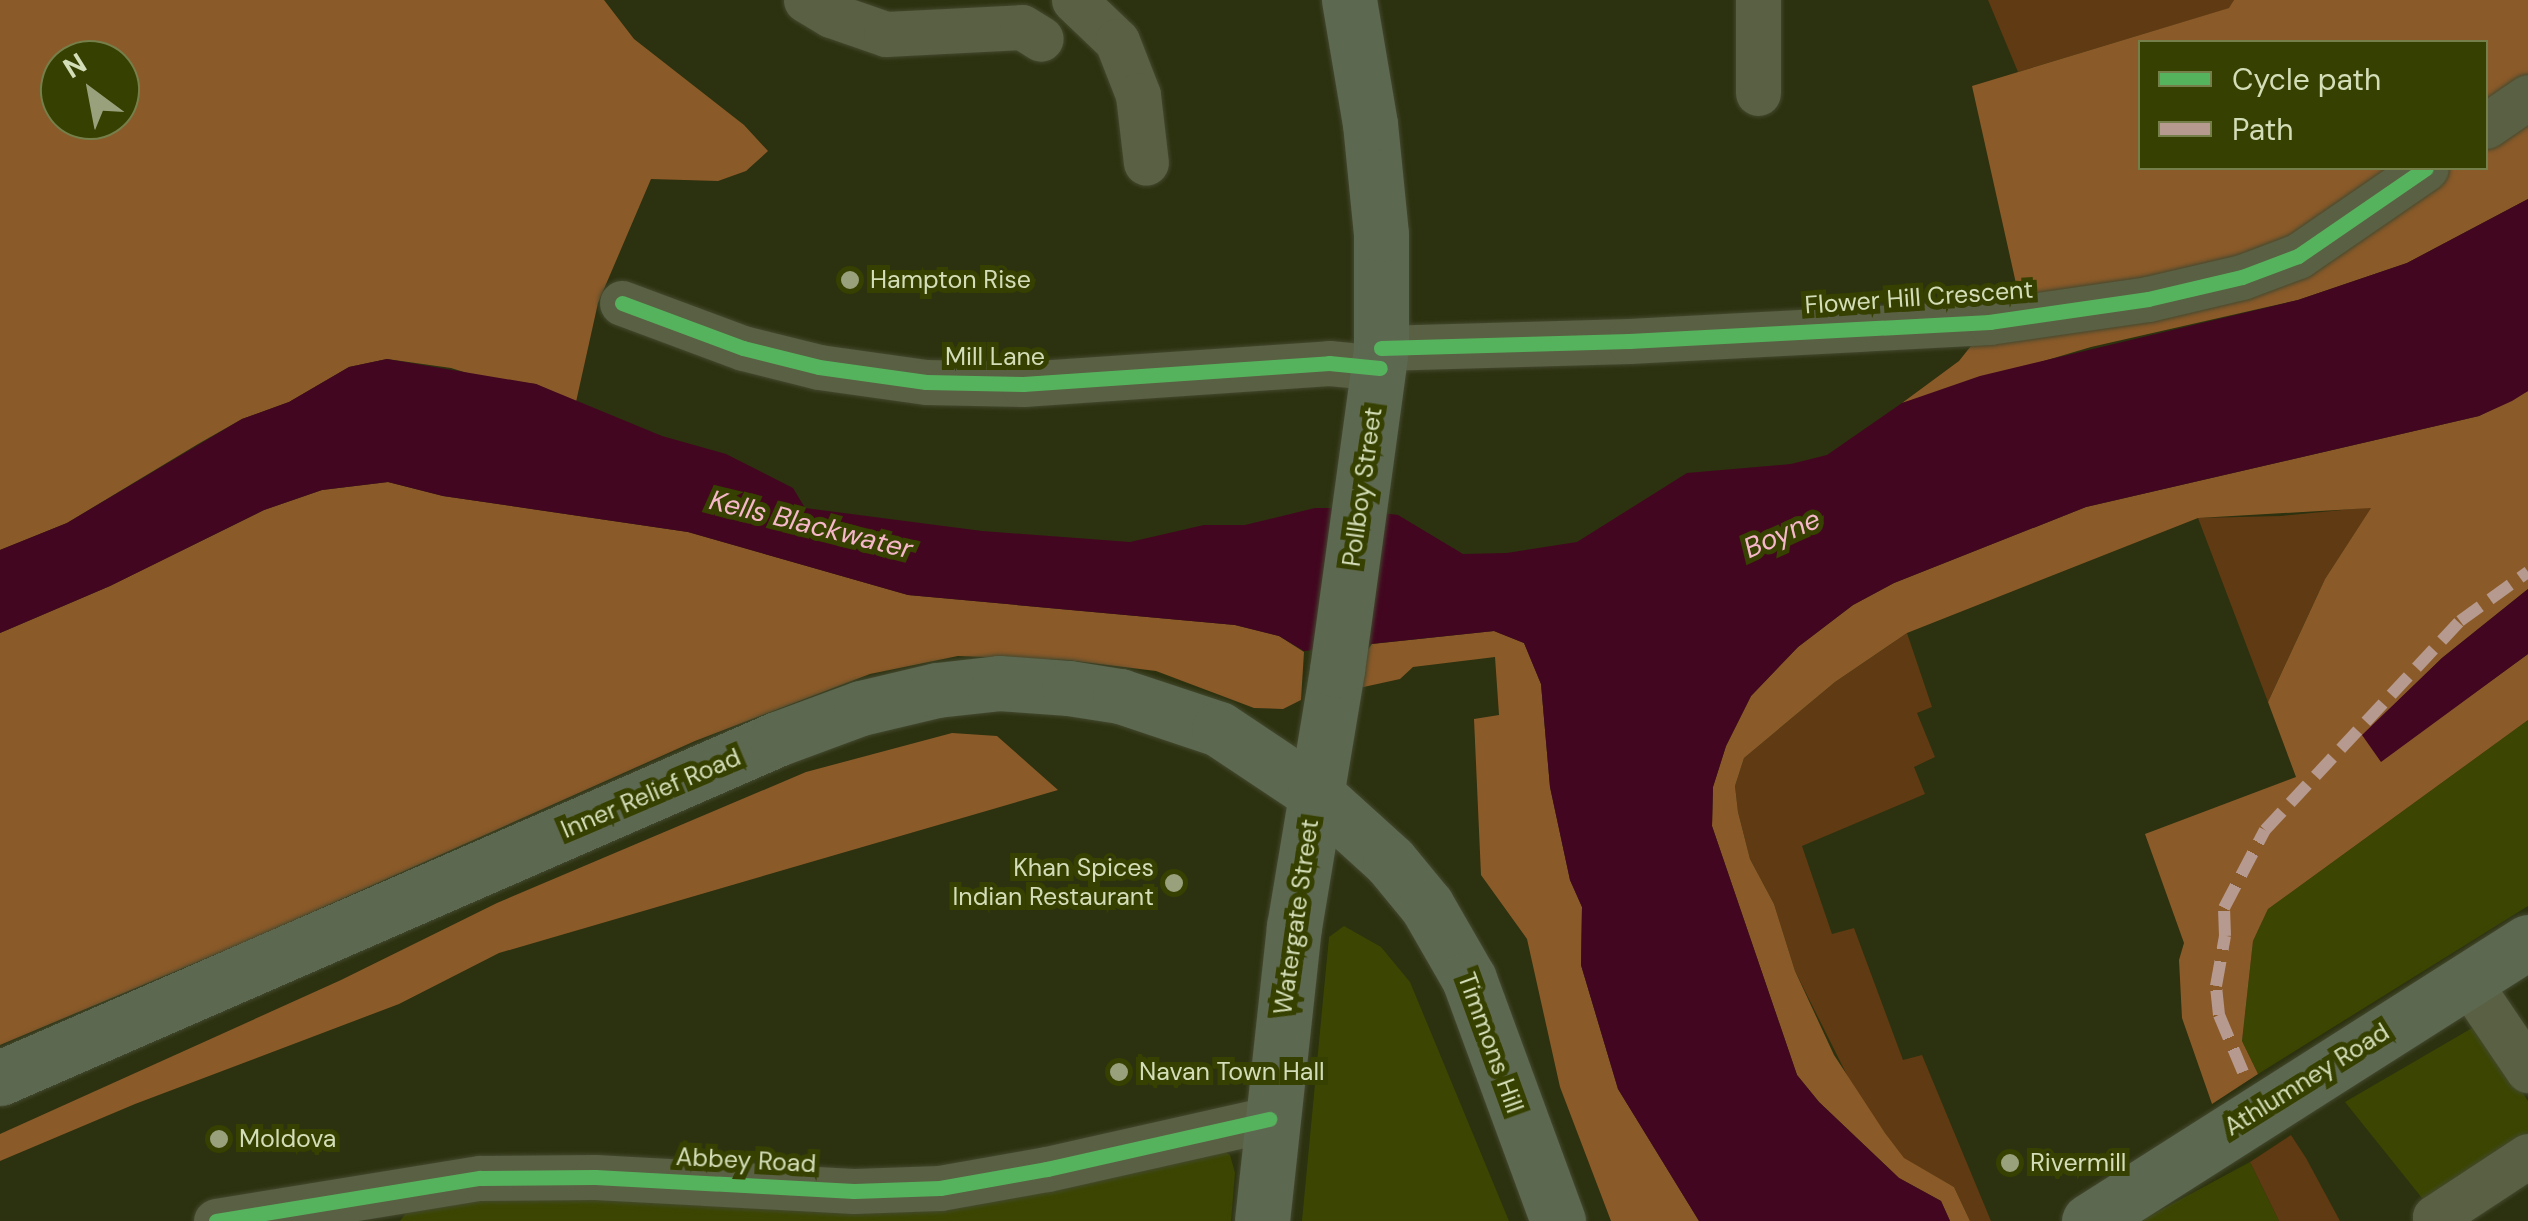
<!DOCTYPE html>
<html>
<head>
<meta charset="utf-8">
<style>
	body { margin:0 }
	#map { position:relative; width:2528px; height:1221px; overflow:hidden; background:#2c310f; font-family:"DM Sans",sans-serif }
	div>[style] { position:absolute }
	[style*='--x'] { left:calc(var(--x)*1px); top:calc(var(--y)*1px); width:calc(var(--w)*1px); rotate:calc(var(--a)*1deg) }
	.built>* { inset:0; background:#3c4602 }
	.green>* { inset:0; background:#5f3a12 }
	.forest>* { inset:0; background:#8b5a29 }
	.water>* { inset:0; background:#430620 }
	.roads { filter:drop-shadow(0 0 2px #44492f) drop-shadow(0 0 2px #44492f) }
	.minor>* { height:45px; margin:-22.5px; padding:0 22.5px; transform-origin:22.5px; border-radius:22.5px; background:#5a6043 }
	.major>* { height:55px; margin:-27.5px; padding:0 27.5px; transform-origin:27.5px; border-radius:27.5px; background:#5d6850 }
	.quiet>* { height:12px; margin-top:-6px; transform-origin:0; background:repeating-linear-gradient(90deg,#b69a8f 0 25px,transparent 0 37px) }
	.cycleway>* { height:15px; margin:-7.5px; padding:0 7.5px; transform-origin:7.5px; border-radius:7.5px; background:#56b35d }
	.dots>* { width:28px; height:28px; translate:-50% -50%; box-sizing:border-box; border:5px solid #364000; border-radius:50% }
	span { translate:-50% -50%; white-space:nowrap; text-align:center; line-height:1.15; -webkit-text-stroke:10px #364000; paint-order:stroke }
	.poi-label { font-size:25px; color:#d3ddb7 }
	.left { translate:0 -50%; text-align:left }
	.right { translate:-100% -50%; text-align:right }
	.street-label { font-size:25px; color:#d3ddb7 }
	.water-label { font-size:28px; color:#f7b7ca; font-style:italic }
	.legend { position:absolute; left:2138px; top:40px; width:350px; height:130px; box-sizing:border-box; background:#364000; border:2px solid #757f49; margin:0; padding:12px 18px; list-style:none; font-size:30px; color:#d3ddb7 }
	.legend li { display:flex; align-items:center; gap:20px; height:50px }
	.legend b { width:50px; border:2px solid #757f49 }
	.north { position:absolute; left:40px; top:40px; width:100px; height:100px; box-sizing:border-box; background:#364000; border:2px solid #757f49; border-radius:50%; rotate:328deg; font-size:28px; font-weight:700; line-height:40px; text-align:center; color:#d3ddb7 }
	.north::after { content:''; display:block; margin:auto; width:35px; height:45px; background:#99a17c; clip-path:polygon(50% 0,100% 100%,50% 72%,0 100%) }
</style>
</head>
<body>
<div id="map">
	<div class="built">
		<div style="clip-path:polygon(2528px 720px,2528px 906px,2258px 1074px,2242px 1041px,2253px 941px,2268px 909px)"></div>
		<div style="clip-path:polygon(1344px 926px,1381px 947px,1410px 982px,1509px 1221px,1302px 1221px,1329px 937px)"></div>
		<div style="clip-path:polygon(2479px 1024px,2528px 1101px,2528px 1138px,2426px 1203px,2345px 1102px)"></div>
		<div style="clip-path:polygon(1217px 1147px,1230px 1155px,1235px 1173px,1231px 1221px,400px 1221px,414px 1202px)"></div>
		<div style="clip-path:polygon(2250px 1162px,2279px 1221px,2141px 1221px,2146px 1218px)"></div>
	</div>
	<div class="green">
		<div style="clip-path:polygon(1988px 0,2234px 0,2230px 8px,2018px 72px)"></div>
		<div style="clip-path:polygon(2372px 507px,2325px 579px,2268px 702px,2198px 518px,2281px 516px)"></div>
		<div style="clip-path:polygon(1907px 633px,1932px 707px,1917px 713px,1935px 757px,1914px 767px,1925px 794px,1802px 846px,1832px 934px,1854px 928px,1903px 1060px,1922px 1055px,1991px 1221px,1970px 1221px,1954px 1187px,1904px 1159px,1857px 1095px,1795px 971px,1774px 904px,1750px 859px,1738px 812px,1735px 786px,1744px 758px,1835px 682px)"></div>
		<div style="clip-path:polygon(2291px 1135px,2306px 1158px,2340px 1221px,2279px 1221px,2250px 1162px)"></div>
	</div>
	<div class="forest">
		<div style="clip-path:polygon(evenodd,0 0,604px 0,634px 39px,744px 125px,768px 151px,746px 171px,718px 181px,651px 179px,598px 303px,576px 402px,536px 384px,480px 377px,451px 368px,387px 359px,349px 367px,289px 402px,242px 419px,198px 444px,67px 523px,0 550px,0 0,60px 60px,120px 60px,120px 120px,60px 120px,60px 60px)"></div>
		<div style="clip-path:polygon(evenodd,2234px 0,2528px 0,2528px 199px,2407px 263px,2298px 300px,2091px 347px,1902px 403px,1959px 361px,2017px 288px,1972px 86px,2229px 8px,2234px 0,2140px 42px,2486px 42px,2486px 168px,2140px 168px,2140px 42px)"></div>
		<div style="clip-path:polygon(2528px 391px,2528px 589px,2442px 658px,2363px 735px,2381px 761px,2528px 654px,2528px 720px,2268px 909px,2253px 941px,2242px 1041px,2258px 1074px,2212px 1104px,2182px 1018px,2179px 960px,2184px 943px,2145px 834px,2296px 777px,2268px 702px,2325px 579px,2371px 508px,2198px 518px,1907px 633px,1835px 682px,1744px 758px,1735px 786px,1738px 812px,1750px 859px,1774px 904px,1795px 971px,1834px 1055px,1885px 1133px,1904px 1158px,1954px 1187px,1970px 1221px,1950px 1221px,1941px 1201px,1899px 1178px,1819px 1102px,1797px 1075px,1712px 826px,1713px 787px,1726px 746px,1751px 696px,1798px 647px,1853px 605px,1894px 583px,2086px 507px,2479px 416px)"></div>
		<div style="clip-path:polygon(388px 482px,443px 496px,688px 532px,908px 595px,1235px 625px,1279px 636px,1304px 652px,1301px 700px,1283px 709px,1254px 708px,1156px 671px,1067px 660px,958px 656px,870px 674px,695px 741px,250px 940px,0 1045px,0 633px,110px 586px,264px 510px,322px 490px)"></div>
		<div style="clip-path:polygon(1494px 631px,1524px 643px,1541px 684px,1550px 787px,1570px 880px,1582px 907px,1581px 965px,1618px 1089px,1699px 1221px,1611px 1221px,1560px 1087px,1527px 939px,1481px 875px,1474px 719px,1499px 715px,1495px 657px,1413px 667px,1400px 679px,1359px 688px,1364px 655px,1372px 644px)"></div>
		<div style="clip-path:polygon(952px 733px,997px 736px,1058px 790px,499px 953px,399px 1004px,135px 1104px,0 1161px,0 1134px,341px 980px,497px 903px,806px 772px)"></div>
	</div>
	<div class="water">
		<div style="clip-path:polygon(2528px 199px,2528px 391px,2512px 401px,2479px 416px,2086px 507px,1894px 583px,1853px 605px,1798px 647px,1751px 696px,1726px 746px,1713px 787px,1712px 826px,1797px 1075px,1819px 1102px,1899px 1178px,1941px 1201px,1950px 1221px,1699px 1221px,1618px 1089px,1581px 965px,1582px 907px,1570px 880px,1550px 787px,1541px 684px,1524px 643px,1494px 631px,1304px 651px,1279px 636px,1235px 625px,908px 595px,688px 532px,443px 496px,388px 482px,322px 490px,264px 510px,110px 586px,0 633px,0 550px,67px 523px,242px 419px,289px 402px,349px 367px,387px 359px,536px 384px,662px 436px,726px 454px,793px 488px,805px 508px,982px 531px,1130px 542px,1204px 525px,1245px 525px,1315px 508px,1343px 508px,1398px 515px,1463px 554px,1507px 553px,1577px 542px,1687px 473px,1791px 464px,1827px 455px,1902px 403px,1980px 376px,2298px 300px,2407px 263px)"></div>
		<div style="clip-path:polygon(2528px 589px,2528px 654px,2381px 762px,2362px 735px,2442px 658px)"></div>
	</div>
	<div class="roads">
		<div class="minor">
			<div style="--x:806;--y:0;--w:29;--a:31"></div>
			<div style="--x:831;--y:15;--w:58;--a:19.1"></div>
			<div style="--x:886;--y:34;--w:136;--a:-2.9"></div>
			<div style="--x:1022;--y:27;--w:22;--a:32"></div>
			<div style="--x:1074;--y:0;--w:59;--a:43.6"></div>
			<div style="--x:1117;--y:41;--w:58;--a:68.7"></div>
			<div style="--x:1138;--y:95;--w:68;--a:83.3"></div>
			<div style="--x:1758;--y:0;--w:93;--a:90"></div>
			<div style="--x:2486;--y:126;--w:51;--a:-34.6"></div>
			<div style="--x:622;--y:303;--w:129;--a:20.4"></div>
			<div style="--x:743;--y:348;--w:78;--a:14"></div>
			<div style="--x:819;--y:367;--w:108;--a:8"></div>
			<div style="--x:926;--y:382;--w:97;--a:1.2"></div>
			<div style="--x:1023;--y:384;--w:307;--a:-3.9"></div>
			<div style="--x:1329;--y:363;--w:51;--a:5.6"></div>
			<div style="--x:1381;--y:348;--w:248;--a:-1.6"></div>
			<div style="--x:1629;--y:341;--w:361;--a:-3"></div>
			<div style="--x:1989;--y:322;--w:161;--a:-8.2"></div>
			<div style="--x:2148;--y:299;--w:97;--a:-13.2"></div>
			<div style="--x:2242;--y:277;--w:60;--a:-20.6"></div>
			<div style="--x:2298;--y:256;--w:155;--a:-34.5"></div>
			<div style="--x:2467;--y:980;--w:109;--a:55.9"></div>
			<div style="--x:216;--y:1221;--w:267;--a:-9.3"></div>
			<div style="--x:480;--y:1178;--w:115;--a:-0.5"></div>
			<div style="--x:595;--y:1177;--w:259;--a:3.1"></div>
			<div style="--x:854;--y:1191;--w:86;--a:-2"></div>
			<div style="--x:940;--y:1188;--w:109;--a:-10.1"></div>
			<div style="--x:1047;--y:1169;--w:228;--a:-12.7"></div>
			<div style="--x:2438;--y:1221;--w:5;--a:-127"></div>
			<div style="--x:2435;--y:1217;--w:111;--a:-33.3"></div>
		</div>
		<div class="major">
			<div style="--x:0;--y:1078;--w:848;--a:-23.57"></div>
			<div style="--x:777;--y:739;--w:90;--a:-20.3"></div>
			<div style="--x:861;--y:708;--w:78;--a:-13.3"></div>
			<div style="--x:937;--y:690;--w:62;--a:-6.4"></div>
			<div style="--x:999;--y:683;--w:70;--a:4.1"></div>
			<div style="--x:1069;--y:688;--w:52;--a:8.9"></div>
			<div style="--x:1120;--y:696;--w:104;--a:18.4"></div>
			<div style="--x:1219;--y:729;--w:115;--a:33.7"></div>
			<div style="--x:1315;--y:793;--w:101;--a:42.2"></div>
			<div style="--x:1390;--y:861;--w:58;--a:50.6"></div>
			<div style="--x:1427;--y:906;--w:84;--a:60.1"></div>
			<div style="--x:1469;--y:979;--w:258;--a:69.8"></div>
			<div style="--x:1262;--y:1221;--w:296;--a:-83.8"></div>
			<div style="--x:1294;--y:927;--w:261;--a:-80.5"></div>
			<div style="--x:1337;--y:670;--w:325;--a:-82.2"></div>
			<div style="--x:1381;--y:348;--w:114;--a:-90"></div>
			<div style="--x:1381;--y:234;--w:111;--a:-95.7"></div>
			<div style="--x:1370;--y:124;--w:126;--a:-99.6"></div>
			<div style="--x:2089;--y:1221;--w:520;--a:-32.44"></div>
		</div>
	</div>
	<div class="quiet">
		<div style="--x:2243;--y:1072;--w:62;--a:-112.8"></div>
		<div style="--x:2219;--y:1015;--w:29;--a:-96"></div>
		<div style="--x:2216;--y:986;--w:51;--a:-79.8"></div>
		<div style="--x:2225;--y:936;--w:28;--a:-92"></div>
		<div style="--x:2224;--y:908;--w:88;--a:-62.3"></div>
		<div style="--x:2265;--y:830;--w:286;--a:-47"></div>
		<div style="--x:2460;--y:621;--w:84;--a:-35.8"></div>
	</div>
	<div class="cycleway">
		<div style="--x:622;--y:303;--w:129;--a:20.4"></div>
		<div style="--x:743;--y:348;--w:78;--a:14"></div>
		<div style="--x:819;--y:367;--w:108;--a:8"></div>
		<div style="--x:926;--y:382;--w:97;--a:1.2"></div>
		<div style="--x:1023;--y:384;--w:307;--a:-3.9"></div>
		<div style="--x:1329;--y:363;--w:51;--a:5.6"></div>
		<div style="--x:1381;--y:348;--w:248;--a:-1.6"></div>
		<div style="--x:1629;--y:341;--w:361;--a:-3"></div>
		<div style="--x:1989;--y:322;--w:161;--a:-8.2"></div>
		<div style="--x:2148;--y:299;--w:97;--a:-13.2"></div>
		<div style="--x:2242;--y:277;--w:60;--a:-20.6"></div>
		<div style="--x:2298;--y:256;--w:155;--a:-34.5"></div>
		<div style="--x:216;--y:1221;--w:267;--a:-9.3"></div>
		<div style="--x:480;--y:1178;--w:115;--a:-0.5"></div>
		<div style="--x:595;--y:1177;--w:259;--a:3.1"></div>
		<div style="--x:854;--y:1191;--w:86;--a:-2"></div>
		<div style="--x:940;--y:1188;--w:109;--a:-10.1"></div>
		<div style="--x:1047;--y:1169;--w:228;--a:-12.7"></div>
	</div>
	<div class="dots">
		<div style="left:850px;top:280px;background:#99a17c"></div>
		<div style="left:1174px;top:883px;background:#99a17c"></div>
		<div style="left:1119px;top:1072px;background:#99a17c"></div>
		<div style="left:219px;top:1139px;background:#99a17c"></div>
		<div style="left:2010px;top:1163px;background:#99a17c"></div>
	</div>
	<div class="poi-label">
		<span class="left" style="left:870px;top:280px">Hampton Rise</span>
		<span class="right" style="left:1154px;top:883px">Khan Spices<br>Indian Restaurant</span>
		<span class="left" style="left:1139px;top:1072px">Navan Town Hall</span>
		<span class="left" style="left:239px;top:1139px">Moldova</span>
		<span class="left" style="left:2030px;top:1163px">Rivermill</span>
	</div>
	<div class="street-label">
		<span style="left:1919px;top:298px;rotate:-4deg">Flower Hill Crescent</span>
		<span style="left:995px;top:357px">Mill Lane</span>
		<span style="left:1363px;top:487px;rotate:-82deg">Pollboy Street</span>
		<span style="left:651px;top:794px;rotate:-23deg">Inner Relief Road</span>
		<span style="left:1297px;top:917px;rotate:-82deg">Watergate Street</span>
		<span style="left:1490px;top:1043px;rotate:70deg">Timmons Hill</span>
		<span style="left:2307px;top:1080px;rotate:-32deg">Athlumney Road</span>
		<span style="left:746px;top:1161px;rotate:3deg">Abbey Road</span>
	</div>
	<div class="water-label">
		<span style="left:811px;top:525px;rotate:14deg">Kells Blackwater</span>
		<span style="left:1782px;top:534px;rotate:-24deg">Boyne</span>
	</div>
	<ul class="legend">
	<li><b style="height:12px;background:#56b35d"></b>Cycle path</li>
	<li><b style="height:12px;background:#b69a8f"></b>Path</li>
	</ul>
	<div class="north">N</div>
</div>
</body>
</html>
